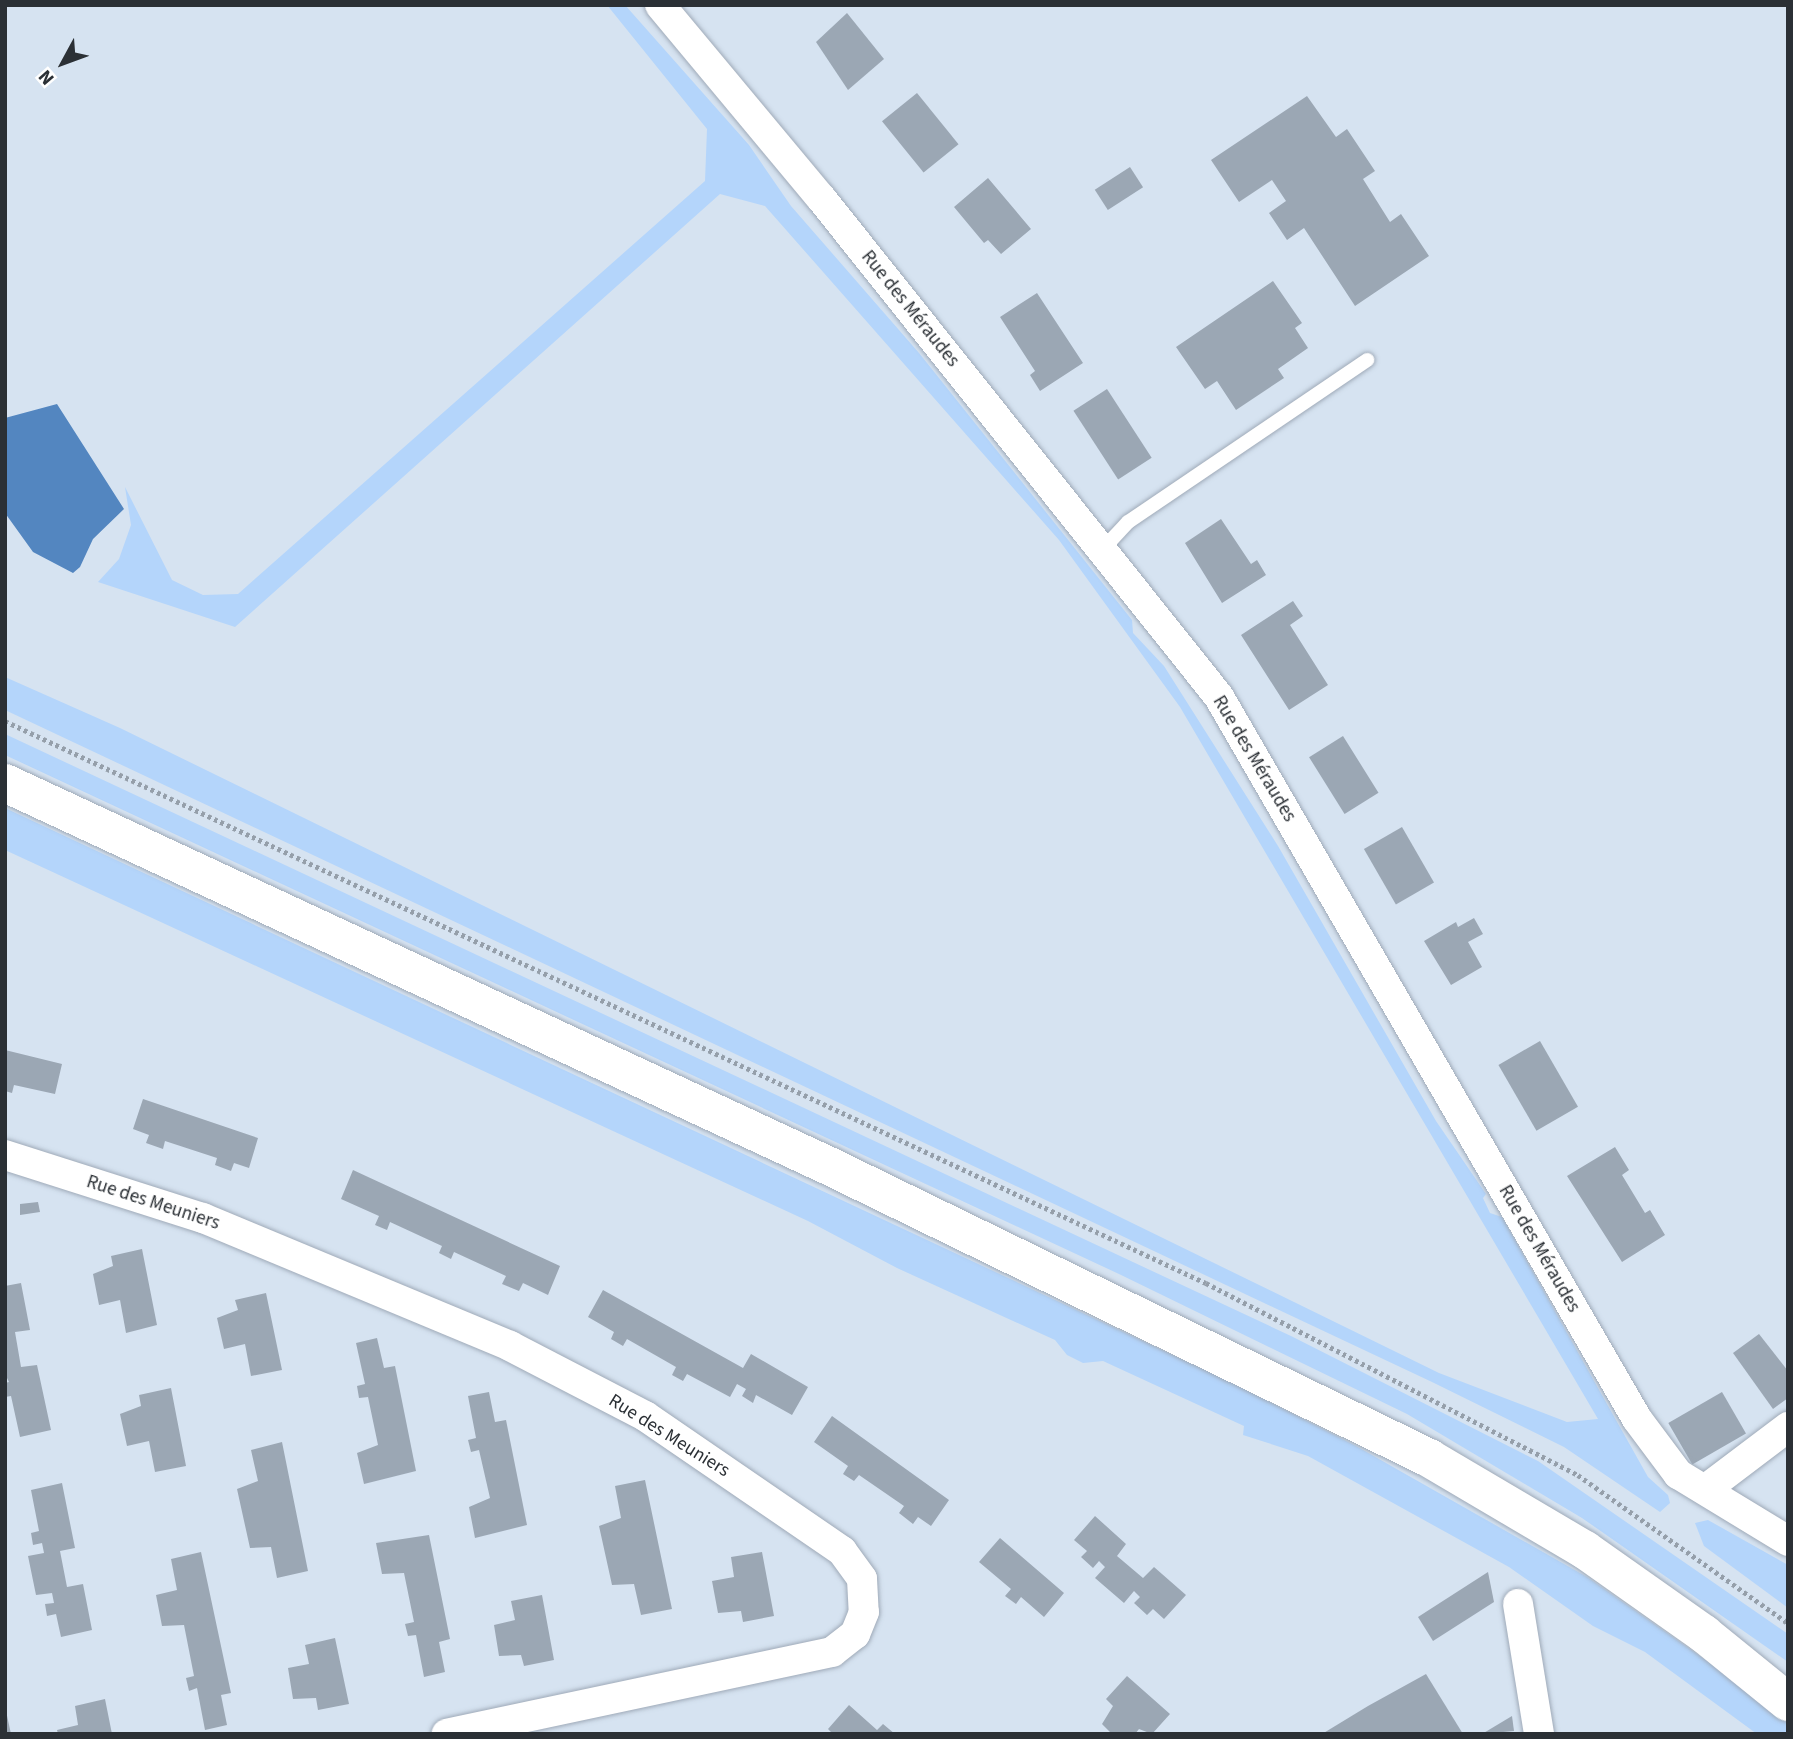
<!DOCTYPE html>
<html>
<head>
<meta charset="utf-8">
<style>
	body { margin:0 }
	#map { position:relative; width:1793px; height:1739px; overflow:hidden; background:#d6e3f1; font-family:"Source Sans 3",sans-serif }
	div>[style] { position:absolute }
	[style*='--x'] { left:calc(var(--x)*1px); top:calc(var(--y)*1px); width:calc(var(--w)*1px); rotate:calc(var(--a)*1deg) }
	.green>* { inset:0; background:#b4d5fb }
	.water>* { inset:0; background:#5386c0 }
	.building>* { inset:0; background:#9ba7b4; transform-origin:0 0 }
	.path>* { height:4.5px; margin-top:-2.25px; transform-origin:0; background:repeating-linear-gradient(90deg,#959faa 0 3.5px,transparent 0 7px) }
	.roads { filter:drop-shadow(0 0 2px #9faab8) drop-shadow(0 0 2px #9faab8) }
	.service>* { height:14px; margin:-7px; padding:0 7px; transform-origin:7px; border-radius:7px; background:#fff }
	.minor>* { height:30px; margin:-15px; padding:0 15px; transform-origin:15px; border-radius:15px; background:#fff }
	.primary>* { height:38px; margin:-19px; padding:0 19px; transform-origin:19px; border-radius:19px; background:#fff }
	span { translate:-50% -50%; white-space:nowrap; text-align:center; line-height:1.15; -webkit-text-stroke:7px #fff; paint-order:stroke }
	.street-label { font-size:19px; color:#2b3035 }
	.frame { position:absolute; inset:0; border:7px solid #2b3035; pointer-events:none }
	.north { position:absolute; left:28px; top:28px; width:70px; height:70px; -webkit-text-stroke:5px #fff; paint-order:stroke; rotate:229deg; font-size:19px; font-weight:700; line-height:28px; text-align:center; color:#2b3035 }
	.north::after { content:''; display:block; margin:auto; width:24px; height:32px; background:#2b3035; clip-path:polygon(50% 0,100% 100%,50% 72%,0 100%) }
</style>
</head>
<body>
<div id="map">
	<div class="green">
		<div style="clip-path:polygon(607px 5px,625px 5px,749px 145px,791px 206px,919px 353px,1132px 620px,1133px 633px,1164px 666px,1278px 846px,1436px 1121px,1486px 1194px,1483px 1198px,1490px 1213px,1502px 1217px,1648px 1477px,1668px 1495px,1670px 1503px,1660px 1512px,1564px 1447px,1432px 1382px,5px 710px,5px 677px,120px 728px,1439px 1373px,1567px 1422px,1598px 1419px,1180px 707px,1059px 540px,765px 206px,720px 194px,235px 627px,98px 582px,119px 559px,131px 525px,125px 487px,172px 580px,203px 595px,238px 594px,705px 181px,707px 129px)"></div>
		<div style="clip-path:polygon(5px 734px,1291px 1336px,1538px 1461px,1788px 1634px,1788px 1662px,1582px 1518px,1407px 1414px,1119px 1274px,5px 755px)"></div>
		<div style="clip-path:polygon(5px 808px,1228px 1381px,1356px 1446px,1587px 1577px,1764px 1701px,1788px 1724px,1788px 1734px,1757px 1734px,1645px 1652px,1593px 1626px,1509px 1567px,1308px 1456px,1243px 1435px,1244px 1426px,1103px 1361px,1083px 1363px,1067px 1355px,1055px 1340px,897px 1268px,808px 1221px,5px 850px)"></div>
		<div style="clip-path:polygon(1708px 1520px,1788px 1565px,1788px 1608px,1704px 1546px,1695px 1523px)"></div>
	</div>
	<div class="water">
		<div style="clip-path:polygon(57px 404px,124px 509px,93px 539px,80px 567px,73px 573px,33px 552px,5px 513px,5px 418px)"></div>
	</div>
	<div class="building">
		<div style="clip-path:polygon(847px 13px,884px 59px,848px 90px,816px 42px)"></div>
		<div style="left:917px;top:93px;width:66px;height:45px;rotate:51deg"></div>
		<div style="clip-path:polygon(1307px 96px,1336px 137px,1347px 129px,1375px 171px,1363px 179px,1390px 222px,1401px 214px,1429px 256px,1355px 306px,1304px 228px,1287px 240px,1269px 213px,1286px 201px,1272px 180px,1239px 202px,1211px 160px)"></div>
		<div style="left:1130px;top:167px;width:24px;height:42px;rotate:57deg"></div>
		<div style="clip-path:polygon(988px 178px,1031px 229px,1001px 254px,988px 240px,984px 243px,954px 207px)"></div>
		<div style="clip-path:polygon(1273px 281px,1302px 323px,1295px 328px,1308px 348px,1278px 369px,1284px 378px,1236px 410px,1217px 381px,1205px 389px,1176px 347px)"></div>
		<div style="clip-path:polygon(1037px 293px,1083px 363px,1040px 391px,1030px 375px,1035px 371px,1000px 317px)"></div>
		<div style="left:1107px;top:389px;width:82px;height:40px;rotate:57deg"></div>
		<div style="clip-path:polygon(1221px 519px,1251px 564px,1257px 560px,1266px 575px,1222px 603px,1185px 543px)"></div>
		<div style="clip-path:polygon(1293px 601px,1303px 616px,1290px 625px,1328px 685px,1289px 710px,1241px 635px)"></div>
		<div style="left:1343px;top:736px;width:67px;height:40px;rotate:58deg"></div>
		<div style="left:1402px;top:827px;width:64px;height:44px;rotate:60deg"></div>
		<div style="clip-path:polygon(1474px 918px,1483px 934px,1468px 942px,1482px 967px,1451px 985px,1424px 941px,1456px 922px,1458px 927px)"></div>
		<div style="left:1540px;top:1041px;width:76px;height:48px;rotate:60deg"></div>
		<div style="clip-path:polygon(5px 1050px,62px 1064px,55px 1094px,14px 1085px,12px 1093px,5px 1091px)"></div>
		<div style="clip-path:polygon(143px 1099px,258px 1138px,249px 1168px,234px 1163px,231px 1171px,215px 1165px,217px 1158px,165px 1141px,163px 1149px,146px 1143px,149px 1135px,133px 1129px)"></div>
		<div style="clip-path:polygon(1615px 1147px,1629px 1170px,1622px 1175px,1645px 1213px,1650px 1210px,1665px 1235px,1622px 1262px,1567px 1176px)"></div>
		<div style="clip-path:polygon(353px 1170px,560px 1266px,548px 1295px,523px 1283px,519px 1291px,502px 1284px,506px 1276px,454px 1252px,451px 1259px,439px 1253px,442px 1246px,390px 1222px,387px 1230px,375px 1225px,379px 1216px,341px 1199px)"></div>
		<div style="clip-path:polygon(38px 1202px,40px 1212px,20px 1215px,20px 1204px)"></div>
		<div style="clip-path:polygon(142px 1249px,157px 1325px,126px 1333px,120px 1300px,99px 1305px,93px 1274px,113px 1266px,111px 1256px)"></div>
		<div style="clip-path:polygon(21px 1283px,30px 1330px,15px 1332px,21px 1367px,37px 1365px,51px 1430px,20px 1437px,11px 1396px,5px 1397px,5px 1383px,9px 1382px,5px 1374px,5px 1286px)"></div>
		<div style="clip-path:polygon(603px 1290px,743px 1368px,751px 1354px,808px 1387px,792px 1415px,756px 1395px,753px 1403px,742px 1396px,746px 1389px,737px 1384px,730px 1397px,687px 1374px,683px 1381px,672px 1375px,676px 1367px,627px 1339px,623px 1346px,611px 1339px,614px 1332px,588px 1317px)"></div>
		<div style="clip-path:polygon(266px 1293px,282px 1370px,251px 1376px,245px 1344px,224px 1349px,217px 1318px,238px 1310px,235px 1300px)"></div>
		<div style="clip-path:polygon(1759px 1334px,1788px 1371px,1788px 1398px,1773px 1409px,1733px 1353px)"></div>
		<div style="clip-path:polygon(377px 1338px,384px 1368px,395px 1366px,416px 1471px,364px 1484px,357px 1453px,378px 1445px,368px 1397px,359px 1398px,357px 1386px,365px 1384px,356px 1343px)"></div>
		<div style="clip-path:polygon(171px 1388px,186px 1466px,155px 1472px,149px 1441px,127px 1446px,120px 1414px,141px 1406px,139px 1395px)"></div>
		<div style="clip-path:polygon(489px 1392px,495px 1422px,506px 1420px,527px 1525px,475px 1538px,469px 1507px,490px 1498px,479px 1450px,471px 1452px,468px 1440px,476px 1438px,468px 1396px)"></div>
		<div style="left:1722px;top:1392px;width:48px;height:62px;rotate:60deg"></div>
		<div style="clip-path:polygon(832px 1416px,949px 1500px,931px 1526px,918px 1517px,913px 1524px,899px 1513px,904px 1506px,859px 1475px,854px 1481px,843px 1474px,848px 1466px,814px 1442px)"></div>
		<div style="clip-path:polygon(282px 1442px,308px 1571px,277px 1578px,271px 1547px,250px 1548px,237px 1489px,258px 1481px,251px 1450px)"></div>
		<div style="clip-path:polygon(645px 1480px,672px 1609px,641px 1615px,634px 1584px,612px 1585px,599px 1526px,621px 1518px,615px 1486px)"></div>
		<div style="clip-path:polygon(62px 1483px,75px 1548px,60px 1551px,67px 1587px,83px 1584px,92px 1630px,61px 1637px,56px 1614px,47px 1616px,45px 1604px,54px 1603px,52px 1593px,36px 1595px,28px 1556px,44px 1553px,42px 1543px,33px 1545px,31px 1533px,39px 1531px,31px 1490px)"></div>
		<div style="clip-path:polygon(1095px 1516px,1126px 1544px,1117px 1556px,1143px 1578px,1154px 1567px,1186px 1595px,1164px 1619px,1153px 1609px,1147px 1615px,1134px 1603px,1140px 1597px,1134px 1591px,1124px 1603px,1095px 1578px,1105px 1567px,1099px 1561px,1093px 1568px,1081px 1557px,1087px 1551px,1074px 1540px)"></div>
		<div style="clip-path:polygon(429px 1535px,450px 1639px,439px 1642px,445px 1672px,424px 1677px,416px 1635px,408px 1636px,405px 1624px,414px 1622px,404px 1573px,382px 1574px,376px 1543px)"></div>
		<div style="clip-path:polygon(1000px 1538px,1064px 1593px,1044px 1617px,1021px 1597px,1016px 1604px,1005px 1596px,1011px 1589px,979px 1562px)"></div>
		<div style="clip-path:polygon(201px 1552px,231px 1693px,221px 1695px,227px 1725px,205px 1730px,197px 1688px,189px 1691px,186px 1678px,194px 1676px,184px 1625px,162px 1626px,156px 1595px,177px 1590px,171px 1559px)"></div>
		<div style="clip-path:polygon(762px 1552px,774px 1616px,743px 1622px,741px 1611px,718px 1613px,712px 1581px,734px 1577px,731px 1557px)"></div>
		<div style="clip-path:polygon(1488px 1572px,1494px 1602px,1433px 1641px,1418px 1617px)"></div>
		<div style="clip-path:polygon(542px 1595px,554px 1660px,524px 1666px,521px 1655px,499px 1656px,494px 1625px,515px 1620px,511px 1601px)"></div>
		<div style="clip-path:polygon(335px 1638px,349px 1704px,318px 1710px,316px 1698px,293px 1699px,288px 1668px,309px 1664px,305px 1645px)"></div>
		<div style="clip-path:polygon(1426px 1674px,1463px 1734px,1322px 1734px,1368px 1706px)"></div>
		<div style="clip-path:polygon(1127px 1676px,1170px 1714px,1152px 1734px,1139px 1729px,1135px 1734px,1112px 1734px,1102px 1724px,1113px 1706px,1106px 1699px)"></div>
		<div style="clip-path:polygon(105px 1699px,112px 1734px,58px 1734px,57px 1730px,78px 1725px,75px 1706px)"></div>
		<div style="clip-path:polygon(849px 1705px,877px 1730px,883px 1724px,895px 1734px,833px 1734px,828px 1729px)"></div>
		<div style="clip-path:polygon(6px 1711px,11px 1734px,5px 1734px)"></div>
		<div style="clip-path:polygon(1512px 1716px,1514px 1731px,1482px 1734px)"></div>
	</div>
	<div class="path">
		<div style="--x:5;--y:721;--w:1326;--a:25.08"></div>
		<div style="--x:1206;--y:1283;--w:419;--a:27.3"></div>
		<div style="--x:1578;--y:1475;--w:257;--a:35.2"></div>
	</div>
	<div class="roads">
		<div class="service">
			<div style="--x:1102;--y:550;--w:38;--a:-47"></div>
			<div style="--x:1128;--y:522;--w:289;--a:-34.1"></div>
		</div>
		<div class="minor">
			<div style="--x:660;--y:5;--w:251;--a:50.2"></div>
			<div style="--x:821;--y:198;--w:638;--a:51.42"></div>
			<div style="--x:1219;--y:697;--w:834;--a:59.93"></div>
			<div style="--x:1637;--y:1419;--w:69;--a:53.3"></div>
			<div style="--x:1678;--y:1474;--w:129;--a:31.3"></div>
			<div style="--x:5;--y:1155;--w:208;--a:17.7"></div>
			<div style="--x:203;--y:1218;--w:333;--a:22.6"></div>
			<div style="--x:510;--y:1346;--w:152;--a:27.4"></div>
			<div style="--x:645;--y:1416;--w:239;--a:34.4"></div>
			<div style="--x:842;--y:1551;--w:34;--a:54"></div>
			<div style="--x:862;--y:1579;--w:33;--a:87"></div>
			<div style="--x:864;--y:1612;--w:24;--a:112"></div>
			<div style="--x:855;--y:1634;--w:29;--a:142"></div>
			<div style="--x:832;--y:1652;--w:394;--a:168"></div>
			<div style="--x:1706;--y:1489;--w:103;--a:-37.1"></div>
			<div style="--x:1518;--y:1604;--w:132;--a:80.8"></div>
		</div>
		<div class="primary">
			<div style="--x:5;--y:783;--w:906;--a:24.93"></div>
			<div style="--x:827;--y:1165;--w:670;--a:25.95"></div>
			<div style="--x:1429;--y:1458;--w:181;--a:30.5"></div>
			<div style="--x:1585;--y:1550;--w:146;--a:35.2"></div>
			<div style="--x:1704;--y:1634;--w:108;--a:39"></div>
		</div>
	</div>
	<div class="street-label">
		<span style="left:910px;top:309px;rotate:51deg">Rue des Méraudes</span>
		<span style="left:1254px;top:759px;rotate:59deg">Rue des Méraudes</span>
		<span style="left:153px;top:1203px;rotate:18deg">Rue des Meuniers</span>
		<span style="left:1539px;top:1249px;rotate:60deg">Rue des Méraudes</span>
		<span style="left:669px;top:1436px;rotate:32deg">Rue des Meuniers</span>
	</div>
	<div class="frame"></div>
	<div class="north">N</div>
</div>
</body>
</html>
